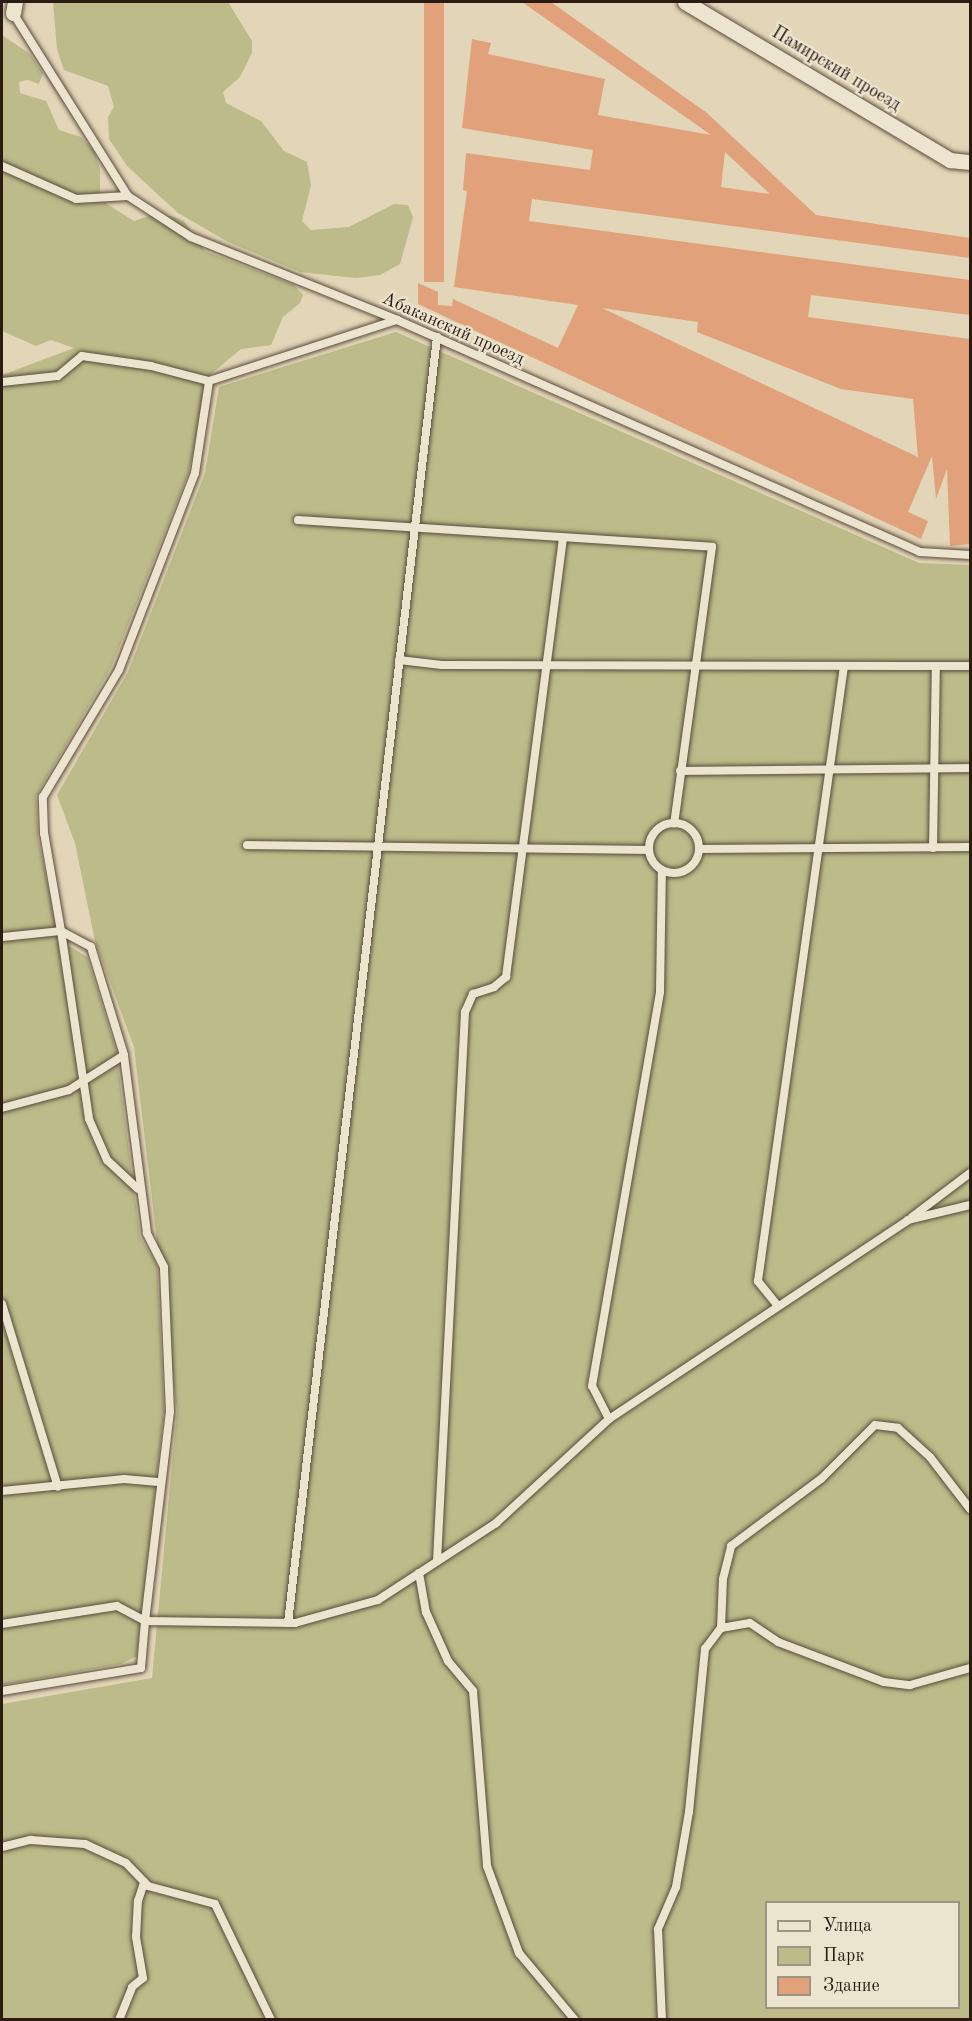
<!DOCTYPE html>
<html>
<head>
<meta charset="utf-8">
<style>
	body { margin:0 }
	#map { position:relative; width:972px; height:2021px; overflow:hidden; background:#e3d5b7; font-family:"Old Standard TT",serif }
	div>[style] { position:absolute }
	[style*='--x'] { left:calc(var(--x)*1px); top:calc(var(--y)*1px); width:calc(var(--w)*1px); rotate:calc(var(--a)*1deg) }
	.green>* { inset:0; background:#bcbb89 }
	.building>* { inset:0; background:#e0a17b; transform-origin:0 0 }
	.roads { filter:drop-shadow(0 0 2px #584a3c) drop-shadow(0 0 2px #584a3c) }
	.service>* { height:8px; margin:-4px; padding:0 4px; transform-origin:4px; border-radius:4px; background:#ede4d0 }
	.service>.ring { margin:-4px; padding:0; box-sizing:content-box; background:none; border:8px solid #ede4d0; border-radius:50% }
	.minor>* { height:15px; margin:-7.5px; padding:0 7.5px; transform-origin:7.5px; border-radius:7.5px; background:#ede4d0 }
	span { translate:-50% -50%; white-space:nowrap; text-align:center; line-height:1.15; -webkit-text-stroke:4.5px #ede4d0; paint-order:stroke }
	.street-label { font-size:18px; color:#2a1c13 }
	.frame { position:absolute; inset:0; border:3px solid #2a1c13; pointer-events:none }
	.legend { position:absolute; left:765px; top:1901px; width:195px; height:108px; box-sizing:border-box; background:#ede4d0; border:2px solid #9f9484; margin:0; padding:8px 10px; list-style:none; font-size:18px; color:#2a1c13 }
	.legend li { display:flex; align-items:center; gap:12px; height:30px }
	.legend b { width:30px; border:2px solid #9f9484 }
</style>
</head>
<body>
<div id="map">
	<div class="green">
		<div style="clip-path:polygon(53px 2px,228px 2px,252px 41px,252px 53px,240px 77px,223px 92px,226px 103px,261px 121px,284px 151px,307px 162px,311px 185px,302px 221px,311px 230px,349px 227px,394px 204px,408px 205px,413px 217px,400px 264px,380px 275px,356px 278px,300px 272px,228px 242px,178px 213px,127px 166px,109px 139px,108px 117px,114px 107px,108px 86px,64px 70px,57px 49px)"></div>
		<div style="clip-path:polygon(2px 35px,30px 54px,43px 73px,39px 84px,28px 80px,19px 82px,20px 93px,46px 101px,59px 130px,81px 137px,94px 151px,100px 169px,100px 193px,107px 204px,134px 221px,156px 214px,175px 217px,184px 221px,205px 251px,294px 285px,303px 295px,300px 303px,283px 317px,271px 345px,241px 349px,210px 375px,189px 471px,111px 668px,36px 796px,38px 840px,60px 940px,87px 957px,116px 1050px,140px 1237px,157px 1265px,164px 1411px,137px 1656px,121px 1664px,2px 1685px,2px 375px,74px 348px,51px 340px,36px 346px,2px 331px)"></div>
		<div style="clip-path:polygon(evenodd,396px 332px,919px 563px,970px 565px,970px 2019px,2px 2020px,2px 1704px,152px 1678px,177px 1411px,134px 1047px,95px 941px,75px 843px,57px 795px,128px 672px,205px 473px,219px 387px,396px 332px,766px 1902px,958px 1902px,958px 2008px,766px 2008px,766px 1902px)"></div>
	</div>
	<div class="building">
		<div style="left:424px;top:2px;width:20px;height:280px"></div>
		<div style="clip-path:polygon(evenodd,522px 2px,551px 2px,707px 113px,816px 215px,970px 238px,970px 258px,532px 199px,529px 221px,970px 280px,970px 315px,811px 295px,808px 317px,970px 339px,970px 544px,950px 546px,947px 469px,936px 499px,932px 456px,908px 512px,928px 521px,921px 539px,418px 304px,418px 283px,438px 292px,438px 305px,452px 306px,453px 299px,558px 348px,578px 305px,454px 287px,467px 191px,463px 190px,466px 153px,590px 170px,593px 150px,462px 128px,472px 39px,491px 43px,488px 54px,605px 79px,598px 115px,711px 135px,522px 2px,725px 152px,770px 194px,721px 187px,725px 152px,522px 2px,602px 308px,698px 322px,697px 332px,841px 389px,913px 399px,918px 457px,602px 308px)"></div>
	</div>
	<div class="roads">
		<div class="service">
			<div style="--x:13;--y:13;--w:216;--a:57.9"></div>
			<div style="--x:128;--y:196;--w:75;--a:33.1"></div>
			<div style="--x:191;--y:237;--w:222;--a:21.9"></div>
			<div style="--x:397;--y:320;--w:572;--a:23.92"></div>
			<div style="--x:920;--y:552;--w:50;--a:3.4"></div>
			<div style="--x:2;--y:166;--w:81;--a:24"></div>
			<div style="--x:76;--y:199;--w:52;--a:-3.3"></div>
			<div style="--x:2;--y:382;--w:56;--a:-6.1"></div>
			<div style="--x:58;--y:376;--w:31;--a:-40"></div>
			<div style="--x:82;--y:356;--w:70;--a:8.2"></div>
			<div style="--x:151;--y:366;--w:60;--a:14.5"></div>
			<div style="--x:209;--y:381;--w:198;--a:-18"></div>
			<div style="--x:298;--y:520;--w:415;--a:3.7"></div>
			<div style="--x:712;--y:547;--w:279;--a:97.8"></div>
			<div style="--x:399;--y:660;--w:43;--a:6.6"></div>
			<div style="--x:442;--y:665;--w:528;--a:0.11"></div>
			<div style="--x:680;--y:771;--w:290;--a:-0.6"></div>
			<div class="ring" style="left:649px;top:823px;width:42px;height:42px"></div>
			<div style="--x:247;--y:845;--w:401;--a:0.7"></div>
			<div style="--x:933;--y:848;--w:182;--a:-89.1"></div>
			<div style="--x:700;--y:849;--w:270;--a:-0.4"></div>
			<div style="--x:2;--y:937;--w:59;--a:-5.8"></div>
			<div style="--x:61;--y:931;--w:190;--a:81.5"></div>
			<div style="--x:89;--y:1119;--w:45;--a:66.3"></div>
			<div style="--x:107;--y:1160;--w:42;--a:43.1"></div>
			<div style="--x:2;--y:1108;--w:69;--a:-15"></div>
			<div style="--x:69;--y:1090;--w:65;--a:-32.5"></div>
			<div style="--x:912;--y:1217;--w:73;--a:-37.2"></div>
			<div style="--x:2;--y:1304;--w:191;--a:73"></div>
			<div style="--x:778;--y:1306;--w:32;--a:-129"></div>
			<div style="--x:758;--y:1281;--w:621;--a:-82.04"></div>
			<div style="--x:609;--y:1419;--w:37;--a:-117"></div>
			<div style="--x:592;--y:1386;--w:400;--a:-80.2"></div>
			<div style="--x:660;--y:992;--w:121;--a:-89.1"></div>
			<div style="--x:2;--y:1491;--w:123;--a:-5.6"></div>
			<div style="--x:124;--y:1479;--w:37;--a:5"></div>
			<div style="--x:437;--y:1561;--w:550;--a:-87.08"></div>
			<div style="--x:465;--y:1012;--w:20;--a:-66"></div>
			<div style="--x:473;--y:994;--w:22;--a:-18"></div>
			<div style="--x:494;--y:987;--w:16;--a:-40"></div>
			<div style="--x:506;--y:977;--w:443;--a:-82.6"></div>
			<div style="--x:419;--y:1573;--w:40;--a:80"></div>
			<div style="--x:426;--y:1612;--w:54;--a:65.8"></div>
			<div style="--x:448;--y:1661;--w:39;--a:50"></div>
			<div style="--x:473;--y:1691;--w:176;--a:85.4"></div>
			<div style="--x:487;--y:1866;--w:93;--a:69.8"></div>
			<div style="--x:519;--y:1953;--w:87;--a:50.1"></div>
			<div style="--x:288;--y:1623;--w:1295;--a:-83.39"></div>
			<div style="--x:2;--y:1624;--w:116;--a:-8.9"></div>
			<div style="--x:117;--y:1606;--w:32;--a:28"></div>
			<div style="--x:145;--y:1621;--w:210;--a:-83.2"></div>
			<div style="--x:170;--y:1412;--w:145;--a:-92.4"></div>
			<div style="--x:164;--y:1267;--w:38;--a:-117"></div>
			<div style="--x:147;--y:1233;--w:179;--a:-97.4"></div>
			<div style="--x:124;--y:1055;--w:51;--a:-107"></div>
			<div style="--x:109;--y:1006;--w:62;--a:-107"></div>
			<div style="--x:91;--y:947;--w:34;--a:-152"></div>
			<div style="--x:61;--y:931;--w:99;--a:-99.8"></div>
			<div style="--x:44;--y:833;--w:36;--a:-92"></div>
			<div style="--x:43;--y:797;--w:148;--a:-59.1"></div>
			<div style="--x:119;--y:670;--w:211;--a:-68.9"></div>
			<div style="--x:195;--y:473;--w:93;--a:-81.3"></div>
			<div style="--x:721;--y:1628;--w:29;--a:-10"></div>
			<div style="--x:750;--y:1623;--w:34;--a:34"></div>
			<div style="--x:778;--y:1642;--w:113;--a:20.7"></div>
			<div style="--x:884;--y:1682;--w:26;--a:7"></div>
			<div style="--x:910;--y:1685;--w:62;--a:-15.8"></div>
			<div style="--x:2;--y:1691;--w:141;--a:-9.4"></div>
			<div style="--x:141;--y:1668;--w:47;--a:-85.1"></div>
			<div style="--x:145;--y:1621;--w:150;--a:0.8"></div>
			<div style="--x:295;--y:1623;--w:86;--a:-15.5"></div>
			<div style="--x:378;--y:1600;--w:141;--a:-33.1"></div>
			<div style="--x:496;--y:1523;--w:154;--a:-42.6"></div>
			<div style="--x:609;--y:1419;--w:359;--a:-33.6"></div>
			<div style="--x:908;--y:1220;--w:64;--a:-13.6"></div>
			<div style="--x:2;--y:1847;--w:30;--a:-14"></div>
			<div style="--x:31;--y:1840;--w:54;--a:4.2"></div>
			<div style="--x:85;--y:1844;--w:45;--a:24.9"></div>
			<div style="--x:126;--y:1863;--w:32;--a:46"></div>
			<div style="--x:148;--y:1886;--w:69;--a:15"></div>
			<div style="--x:215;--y:1904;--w:129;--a:64.2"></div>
			<div style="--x:119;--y:2020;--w:35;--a:-68"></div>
			<div style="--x:132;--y:1987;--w:14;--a:-39"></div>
			<div style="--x:143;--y:1978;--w:42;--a:-99.7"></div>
			<div style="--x:136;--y:1937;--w:36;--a:-87"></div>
			<div style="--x:138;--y:1901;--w:20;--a:-72"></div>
			<div style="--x:662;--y:2020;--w:91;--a:-92.5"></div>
			<div style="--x:658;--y:1929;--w:46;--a:-66.8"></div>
			<div style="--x:676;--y:1887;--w:76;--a:-80.2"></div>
			<div style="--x:689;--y:1812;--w:164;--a:-84.4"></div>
			<div style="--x:705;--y:1649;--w:26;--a:-53"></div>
			<div style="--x:721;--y:1628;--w:49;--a:-87.7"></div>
			<div style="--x:723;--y:1579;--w:34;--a:-76"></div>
			<div style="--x:731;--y:1546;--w:112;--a:-36.7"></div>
			<div style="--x:821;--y:1479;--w:76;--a:-45"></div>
			<div style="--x:875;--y:1425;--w:23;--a:7"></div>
			<div style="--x:898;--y:1428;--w:43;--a:42.2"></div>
			<div style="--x:930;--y:1457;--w:66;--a:52.4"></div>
		</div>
		<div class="minor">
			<div style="--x:685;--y:2;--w:309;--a:30.8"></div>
			<div style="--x:950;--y:160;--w:20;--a:6"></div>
			<div style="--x:13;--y:13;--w:11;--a:-80"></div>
		</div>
	</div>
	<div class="street-label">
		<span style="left:836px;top:69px;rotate:31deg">Памирский проезд</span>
		<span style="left:453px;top:329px;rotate:24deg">Абаканский проезд</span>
	</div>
	<div class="frame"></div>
	<ul class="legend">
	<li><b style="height:8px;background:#ede4d0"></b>Улица</li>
	<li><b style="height:16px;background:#bcbb89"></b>Парк</li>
	<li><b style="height:16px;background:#e0a17b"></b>Здание</li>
	</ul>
</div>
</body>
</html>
